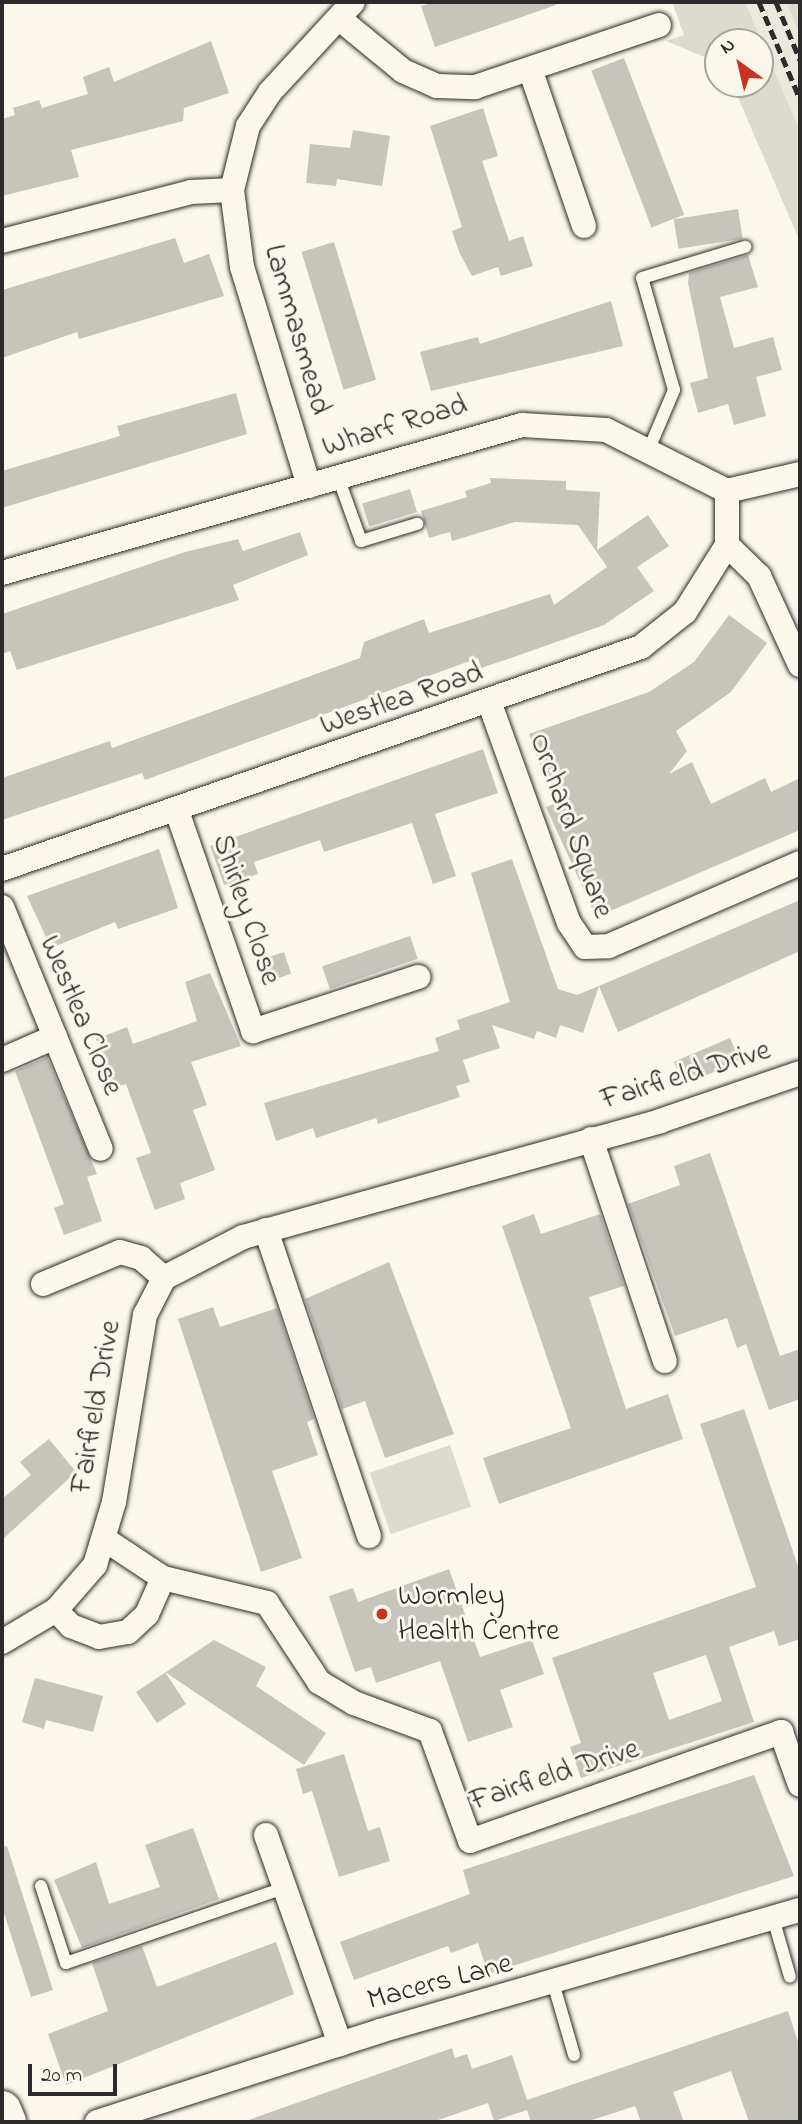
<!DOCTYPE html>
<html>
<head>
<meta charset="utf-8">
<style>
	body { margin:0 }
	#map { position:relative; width:802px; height:2124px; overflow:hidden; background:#fbf7ec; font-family:"Indie Flower",sans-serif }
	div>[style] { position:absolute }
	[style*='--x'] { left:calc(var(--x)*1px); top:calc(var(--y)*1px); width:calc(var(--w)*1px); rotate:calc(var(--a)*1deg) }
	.built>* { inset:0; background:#ebe8de }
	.green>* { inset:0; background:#dddad0; transform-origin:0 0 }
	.building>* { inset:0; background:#c7c4bc; transform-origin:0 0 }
	.roads { filter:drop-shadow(0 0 2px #2b2b2b) drop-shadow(0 0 2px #2b2b2b) }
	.service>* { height:12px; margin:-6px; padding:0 6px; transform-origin:6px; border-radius:6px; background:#fbf7ec }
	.minor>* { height:24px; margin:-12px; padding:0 12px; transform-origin:12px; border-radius:12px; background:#fbf7ec }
	.primary>* { height:38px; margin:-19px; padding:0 19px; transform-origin:19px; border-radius:19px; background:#fbf7ec }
	.rail>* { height:5px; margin-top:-2.5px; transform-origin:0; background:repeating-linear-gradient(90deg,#2b2b2b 0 10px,transparent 0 15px) }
	.dots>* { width:19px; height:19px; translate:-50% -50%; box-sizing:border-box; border:4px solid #fbf7ec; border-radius:50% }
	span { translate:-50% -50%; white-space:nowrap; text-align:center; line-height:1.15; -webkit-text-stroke:6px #fbf7ec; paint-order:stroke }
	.street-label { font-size:30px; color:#2b2b2b }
	.poi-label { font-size:30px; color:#2b2b2b }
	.left { translate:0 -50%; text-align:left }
	.frame { position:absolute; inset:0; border:4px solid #2b2b2b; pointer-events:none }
	.north { position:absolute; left:704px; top:28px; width:70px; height:70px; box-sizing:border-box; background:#fbf7ec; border:2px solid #a8a59f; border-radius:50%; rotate:326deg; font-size:19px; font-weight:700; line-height:28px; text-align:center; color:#2b2b2b }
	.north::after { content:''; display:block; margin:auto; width:24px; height:32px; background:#c8321e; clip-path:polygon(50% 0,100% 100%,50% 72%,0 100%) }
	.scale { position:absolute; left:28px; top:2064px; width:89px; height:32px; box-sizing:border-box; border:4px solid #2b2b2b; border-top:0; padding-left:9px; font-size:21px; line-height:24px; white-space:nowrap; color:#2b2b2b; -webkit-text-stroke:5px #fbf7ec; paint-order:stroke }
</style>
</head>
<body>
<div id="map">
	<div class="built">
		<div style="clip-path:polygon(745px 2px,786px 2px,800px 35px,800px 131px)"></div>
	</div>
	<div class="green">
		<div style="clip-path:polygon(672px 2px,745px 2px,800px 131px,800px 242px,734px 88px,721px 90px,718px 84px,760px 84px,760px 42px,718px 42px,718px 84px,707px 58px,666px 41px,684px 35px)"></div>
		<div style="clip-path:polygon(786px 2px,800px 2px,800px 35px)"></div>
		<div style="left:450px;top:1445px;width:65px;height:85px;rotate:71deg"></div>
	</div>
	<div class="building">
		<div style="clip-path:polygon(435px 2px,555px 2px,556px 5px,435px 47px,421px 6px)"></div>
		<div style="clip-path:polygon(211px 41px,229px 93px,184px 108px,183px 121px,71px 150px,79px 177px,2px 196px,2px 119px,15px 115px,13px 108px,39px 100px,42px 108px,88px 94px,83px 77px,109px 67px,114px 82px)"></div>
		<div style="left:624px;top:58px;width:168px;height:35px;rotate:69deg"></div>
		<div style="clip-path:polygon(483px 108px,498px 156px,482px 161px,509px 241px,523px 236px,533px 266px,501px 276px,498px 267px,472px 276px,460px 254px,452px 231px,462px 227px,430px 126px)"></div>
		<div style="clip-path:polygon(353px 130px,390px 136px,382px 186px,337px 179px,336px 186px,306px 183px,310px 144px,350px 148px)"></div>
		<div style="left:738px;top:209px;width:30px;height:65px;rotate:81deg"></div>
		<div style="clip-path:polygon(175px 238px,184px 263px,209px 254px,224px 296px,79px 339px,77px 332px,2px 358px,2px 290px)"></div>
		<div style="left:334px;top:242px;width:144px;height:34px;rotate:73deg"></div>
		<div style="clip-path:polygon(748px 255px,758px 287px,720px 297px,734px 348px,773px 337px,782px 370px,756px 377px,766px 416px,734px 425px,728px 404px,698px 413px,690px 383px,708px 378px,688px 283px,689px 273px)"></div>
		<div style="clip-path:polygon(611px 301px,623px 346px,431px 391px,420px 352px,478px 337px,480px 344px)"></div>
		<div style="clip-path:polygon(236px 393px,247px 434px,2px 508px,2px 471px,120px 436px,117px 426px)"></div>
		<div style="clip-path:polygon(490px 478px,566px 481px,566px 490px,600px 492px,597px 550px,648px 515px,669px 546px,637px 567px,654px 591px,604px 625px,514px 657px,481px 668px,478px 658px,145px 780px,142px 773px,2px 820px,2px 778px,110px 741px,112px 748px,360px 658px,364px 642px,424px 619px,429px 633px,550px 594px,554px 605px,607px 567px,578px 525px,515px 522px,452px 541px,450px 532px,429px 538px,421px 511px,467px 497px,465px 491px,491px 483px)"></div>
		<div style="left:410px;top:489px;width:24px;height:50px;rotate:73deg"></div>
		<div style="clip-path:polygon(300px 532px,308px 555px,233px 585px,239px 600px,17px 670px,10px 651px,2px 654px,2px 614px,185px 552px,238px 539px,243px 551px)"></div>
		<div style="clip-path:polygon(729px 615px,767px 643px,731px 692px,676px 731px,687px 751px,669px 774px,692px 762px,711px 804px,765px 778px,771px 792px,800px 778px,800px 830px,596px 917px,546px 807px,554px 804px,529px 734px,649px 692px,694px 662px)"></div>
		<div style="clip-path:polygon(483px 749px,498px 793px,435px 814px,456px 876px,433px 884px,412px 823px,324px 852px,320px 840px,254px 862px,258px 874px,224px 885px,210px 846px)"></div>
		<div style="clip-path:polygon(159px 849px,178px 908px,118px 929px,115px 922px,51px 948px,27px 896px)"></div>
		<div style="clip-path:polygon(512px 859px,558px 989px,577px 995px,599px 986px,583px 1033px,560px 1025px,556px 1038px,537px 1031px,534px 1039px,492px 1025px,500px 1048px,463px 1060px,470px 1082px,456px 1086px,460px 1097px,378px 1124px,376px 1118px,316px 1138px,313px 1128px,276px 1141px,264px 1103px,439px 1051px,435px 1038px,460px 1029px,457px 1020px,510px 1002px,471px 873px)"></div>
		<div style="clip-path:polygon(800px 900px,800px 951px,618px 1032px,599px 986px)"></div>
		<div style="left:410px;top:936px;width:24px;height:93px;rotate:71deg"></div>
		<div style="left:284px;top:952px;width:23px;height:26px;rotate:72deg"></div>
		<div style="clip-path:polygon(210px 973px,241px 1046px,191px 1062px,207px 1105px,193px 1110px,215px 1170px,180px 1183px,185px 1199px,155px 1210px,136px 1158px,151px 1153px,126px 1084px,114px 1088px,96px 1039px,127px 1027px,133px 1044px,197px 1021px,185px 982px)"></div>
		<div style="left:730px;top:1038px;width:25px;height:61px;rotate:67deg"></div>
		<div style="clip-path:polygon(47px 1057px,97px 1174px,87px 1177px,102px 1221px,64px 1235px,54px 1208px,64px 1204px,15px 1071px)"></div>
		<div style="clip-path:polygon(710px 1153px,780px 1356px,800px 1349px,800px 1399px,769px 1410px,746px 1344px,737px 1348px,727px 1318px,675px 1336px,628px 1204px,680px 1185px,674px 1166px)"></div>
		<div style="clip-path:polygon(534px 1214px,541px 1234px,600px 1214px,624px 1286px,589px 1297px,626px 1409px,668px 1394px,683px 1439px,499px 1504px,483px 1458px,571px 1428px,502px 1226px)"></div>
		<div style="clip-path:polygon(389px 1262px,454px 1434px,385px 1458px,365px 1401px,342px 1409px,305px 1299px)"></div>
		<div style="clip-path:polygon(213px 1307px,220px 1327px,277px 1308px,314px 1419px,307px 1422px,318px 1455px,272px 1471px,302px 1558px,261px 1572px,178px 1319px)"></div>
		<div style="clip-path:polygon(evenodd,744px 1409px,800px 1572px,800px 1639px,779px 1646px,774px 1631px,729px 1647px,754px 1722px,581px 1778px,570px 1747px,581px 1743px,552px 1658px,756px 1587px,700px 1424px,744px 1409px,706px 1655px,722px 1701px,669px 1720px,653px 1673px,706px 1655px)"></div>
		<div style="clip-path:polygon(49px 1439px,76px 1472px,2px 1540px,2px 1499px,31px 1475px,20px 1462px)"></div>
		<div style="clip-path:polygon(449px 1569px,480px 1657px,532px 1640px,544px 1674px,500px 1690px,513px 1727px,468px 1742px,440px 1661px,376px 1683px,371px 1667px,355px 1672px,329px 1596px,353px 1588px,358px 1602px)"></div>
		<div style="clip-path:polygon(214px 1640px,266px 1667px,256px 1686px,326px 1733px,304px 1765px,165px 1672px,186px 1704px,157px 1723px,136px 1692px)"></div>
		<div style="clip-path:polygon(35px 1678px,103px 1696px,93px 1732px,46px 1720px,44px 1729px,22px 1722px)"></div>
		<div style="clip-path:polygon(344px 1754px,368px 1831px,380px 1827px,390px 1861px,339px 1877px,312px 1791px,303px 1794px,296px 1769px)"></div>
		<div style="clip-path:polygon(754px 1775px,794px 1876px,488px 1974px,478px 1943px,451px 1953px,448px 1946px,354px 1980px,340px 1942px,470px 1894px,463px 1870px)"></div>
		<div style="clip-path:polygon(193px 1828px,219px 1899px,82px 1948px,54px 1880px,96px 1862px,109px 1904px,160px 1887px,145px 1845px)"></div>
		<div style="clip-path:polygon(7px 1846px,53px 1990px,31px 1997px,2px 1907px,2px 1847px)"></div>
		<div style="clip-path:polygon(276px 1942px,294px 1994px,66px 2085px,48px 2034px,108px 2011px,92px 1963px,142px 1946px,157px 1987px)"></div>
		<div style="clip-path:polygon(788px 2011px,800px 2048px,800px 2122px,749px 2122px,731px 2071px,673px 2092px,684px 2122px,641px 2122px,635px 2106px,586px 2122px,531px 2122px,527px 2110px,494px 2121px,488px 2103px,432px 2122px,243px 2122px,452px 2048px,455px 2058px,467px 2054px,472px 2069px,512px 2055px,527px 2100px)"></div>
	</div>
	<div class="roads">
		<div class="service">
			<div style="--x:649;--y:449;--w:64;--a:-67"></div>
			<div style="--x:674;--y:390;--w:116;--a:-105.9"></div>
			<div style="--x:642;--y:278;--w:108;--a:-16.8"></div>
			<div style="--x:338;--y:477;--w:68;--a:70.2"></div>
			<div style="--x:361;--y:541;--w:59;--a:-16.9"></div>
			<div style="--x:41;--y:1886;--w:81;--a:72"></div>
			<div style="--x:66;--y:1963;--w:231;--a:-19"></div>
			<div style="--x:773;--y:1918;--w:61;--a:73.9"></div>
			<div style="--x:554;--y:1986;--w:72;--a:73.8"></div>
		</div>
		<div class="minor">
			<div style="--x:341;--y:20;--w:80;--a:39.4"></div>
			<div style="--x:403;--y:71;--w:37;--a:24"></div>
			<div style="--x:437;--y:86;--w:38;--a:2"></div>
			<div style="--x:475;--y:87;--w:194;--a:-18.6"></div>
			<div style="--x:530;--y:69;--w:166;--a:71"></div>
			<div style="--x:2;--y:241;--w:195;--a:-14.5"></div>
			<div style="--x:191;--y:192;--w:41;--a:-2.8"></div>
			<div style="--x:309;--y:486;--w:229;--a:-107"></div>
			<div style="--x:242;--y:267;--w:78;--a:-97.4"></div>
			<div style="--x:232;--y:190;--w:66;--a:-76"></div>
			<div style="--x:248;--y:126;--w:40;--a:-57.1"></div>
			<div style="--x:270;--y:92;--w:122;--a:-47.3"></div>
			<div style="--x:727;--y:545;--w:45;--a:44.1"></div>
			<div style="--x:759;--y:576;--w:98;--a:65.3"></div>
			<div style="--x:2;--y:573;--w:541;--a:-15.89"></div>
			<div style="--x:522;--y:425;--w:84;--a:3.4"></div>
			<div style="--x:606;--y:430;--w:136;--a:26.8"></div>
			<div style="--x:727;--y:491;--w:75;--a:-13.1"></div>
			<div style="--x:490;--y:704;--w:233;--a:70.2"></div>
			<div style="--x:569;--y:923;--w:29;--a:56"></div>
			<div style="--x:585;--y:947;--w:24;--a:-2"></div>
			<div style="--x:609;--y:946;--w:208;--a:-23.5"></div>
			<div style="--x:177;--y:811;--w:233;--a:70.9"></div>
			<div style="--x:253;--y:1031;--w:174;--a:-18.1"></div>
			<div style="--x:2;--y:869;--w:676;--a:-19.16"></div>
			<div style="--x:641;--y:647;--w:56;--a:-38.5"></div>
			<div style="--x:685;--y:612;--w:79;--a:-57.9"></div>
			<div style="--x:727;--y:545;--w:54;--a:-90"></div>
			<div style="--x:2;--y:907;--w:261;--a:67.8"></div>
			<div style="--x:2;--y:1060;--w:58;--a:-23.5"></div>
			<div style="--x:591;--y:1139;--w:234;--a:71.6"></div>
			<div style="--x:266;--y:1230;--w:323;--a:71.4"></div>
			<div style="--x:43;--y:1284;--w:83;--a:-22.6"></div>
			<div style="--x:120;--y:1252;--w:22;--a:16"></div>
			<div style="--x:141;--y:1258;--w:30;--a:41"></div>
			<div style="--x:163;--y:1578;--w:107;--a:13.5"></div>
			<div style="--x:267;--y:1603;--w:95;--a:56.6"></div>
			<div style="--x:319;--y:1682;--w:41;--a:31"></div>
			<div style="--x:354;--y:1703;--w:81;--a:20.2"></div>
			<div style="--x:430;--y:1731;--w:117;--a:70"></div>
			<div style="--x:470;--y:1841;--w:330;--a:-19.3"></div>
			<div style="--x:781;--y:1732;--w:56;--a:70.3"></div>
			<div style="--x:56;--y:1610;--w:22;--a:47"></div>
			<div style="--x:71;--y:1626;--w:30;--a:21"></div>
			<div style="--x:99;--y:1637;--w:29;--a:-10"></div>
			<div style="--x:128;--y:1632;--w:26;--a:-43"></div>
			<div style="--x:147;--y:1614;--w:39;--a:-66"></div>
			<div style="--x:163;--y:1578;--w:71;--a:-146.5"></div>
			<div style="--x:2;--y:1642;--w:63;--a:-30.7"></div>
			<div style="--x:56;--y:1610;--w:60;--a:-49.1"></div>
			<div style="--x:95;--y:1565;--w:66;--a:-73.2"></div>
			<div style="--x:114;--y:1502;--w:190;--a:-80.6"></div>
			<div style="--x:145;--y:1315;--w:42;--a:-62.8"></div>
			<div style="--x:164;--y:1278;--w:89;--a:-27.4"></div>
			<div style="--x:243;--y:1237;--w:433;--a:-15.5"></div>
			<div style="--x:660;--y:1121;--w:148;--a:-18.9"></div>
			<div style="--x:266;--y:1835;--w:222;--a:70.5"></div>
			<div style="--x:97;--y:2122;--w:297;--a:-17.8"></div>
			<div style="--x:380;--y:2031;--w:437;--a:-16.1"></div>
		</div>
		<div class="primary">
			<div style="--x:2;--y:2110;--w:13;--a:67"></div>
		</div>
	</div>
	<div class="rail">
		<div style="--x:759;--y:2;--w:105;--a:67.1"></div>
		<div style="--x:776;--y:2;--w:63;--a:67.5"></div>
	</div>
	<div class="dots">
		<div style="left:382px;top:1614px;background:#c8321e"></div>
	</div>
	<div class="street-label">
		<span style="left:296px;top:330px;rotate:74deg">Lammasmead</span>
		<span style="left:395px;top:427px;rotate:-17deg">Wharf Road</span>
		<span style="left:402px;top:700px;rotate:-19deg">Westlea Road</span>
		<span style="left:570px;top:826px;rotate:70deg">Orchard Square</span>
		<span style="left:245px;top:910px;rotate:71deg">Shirley Close</span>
		<span style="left:80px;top:1016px;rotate:67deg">Westlea Close</span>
		<span style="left:686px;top:1076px;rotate:-17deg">Fairfield Drive</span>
		<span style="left:97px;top:1407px;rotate:-80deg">Fairfield Drive</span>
		<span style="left:555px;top:1776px;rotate:-18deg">Fairfield Drive</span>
		<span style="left:440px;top:1983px;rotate:-15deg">Macers Lane</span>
	</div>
	<div class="poi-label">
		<span class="left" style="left:398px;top:1614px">Wormley<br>Health Centre</span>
	</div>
	<div class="frame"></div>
	<div class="north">N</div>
	<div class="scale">20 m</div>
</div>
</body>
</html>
